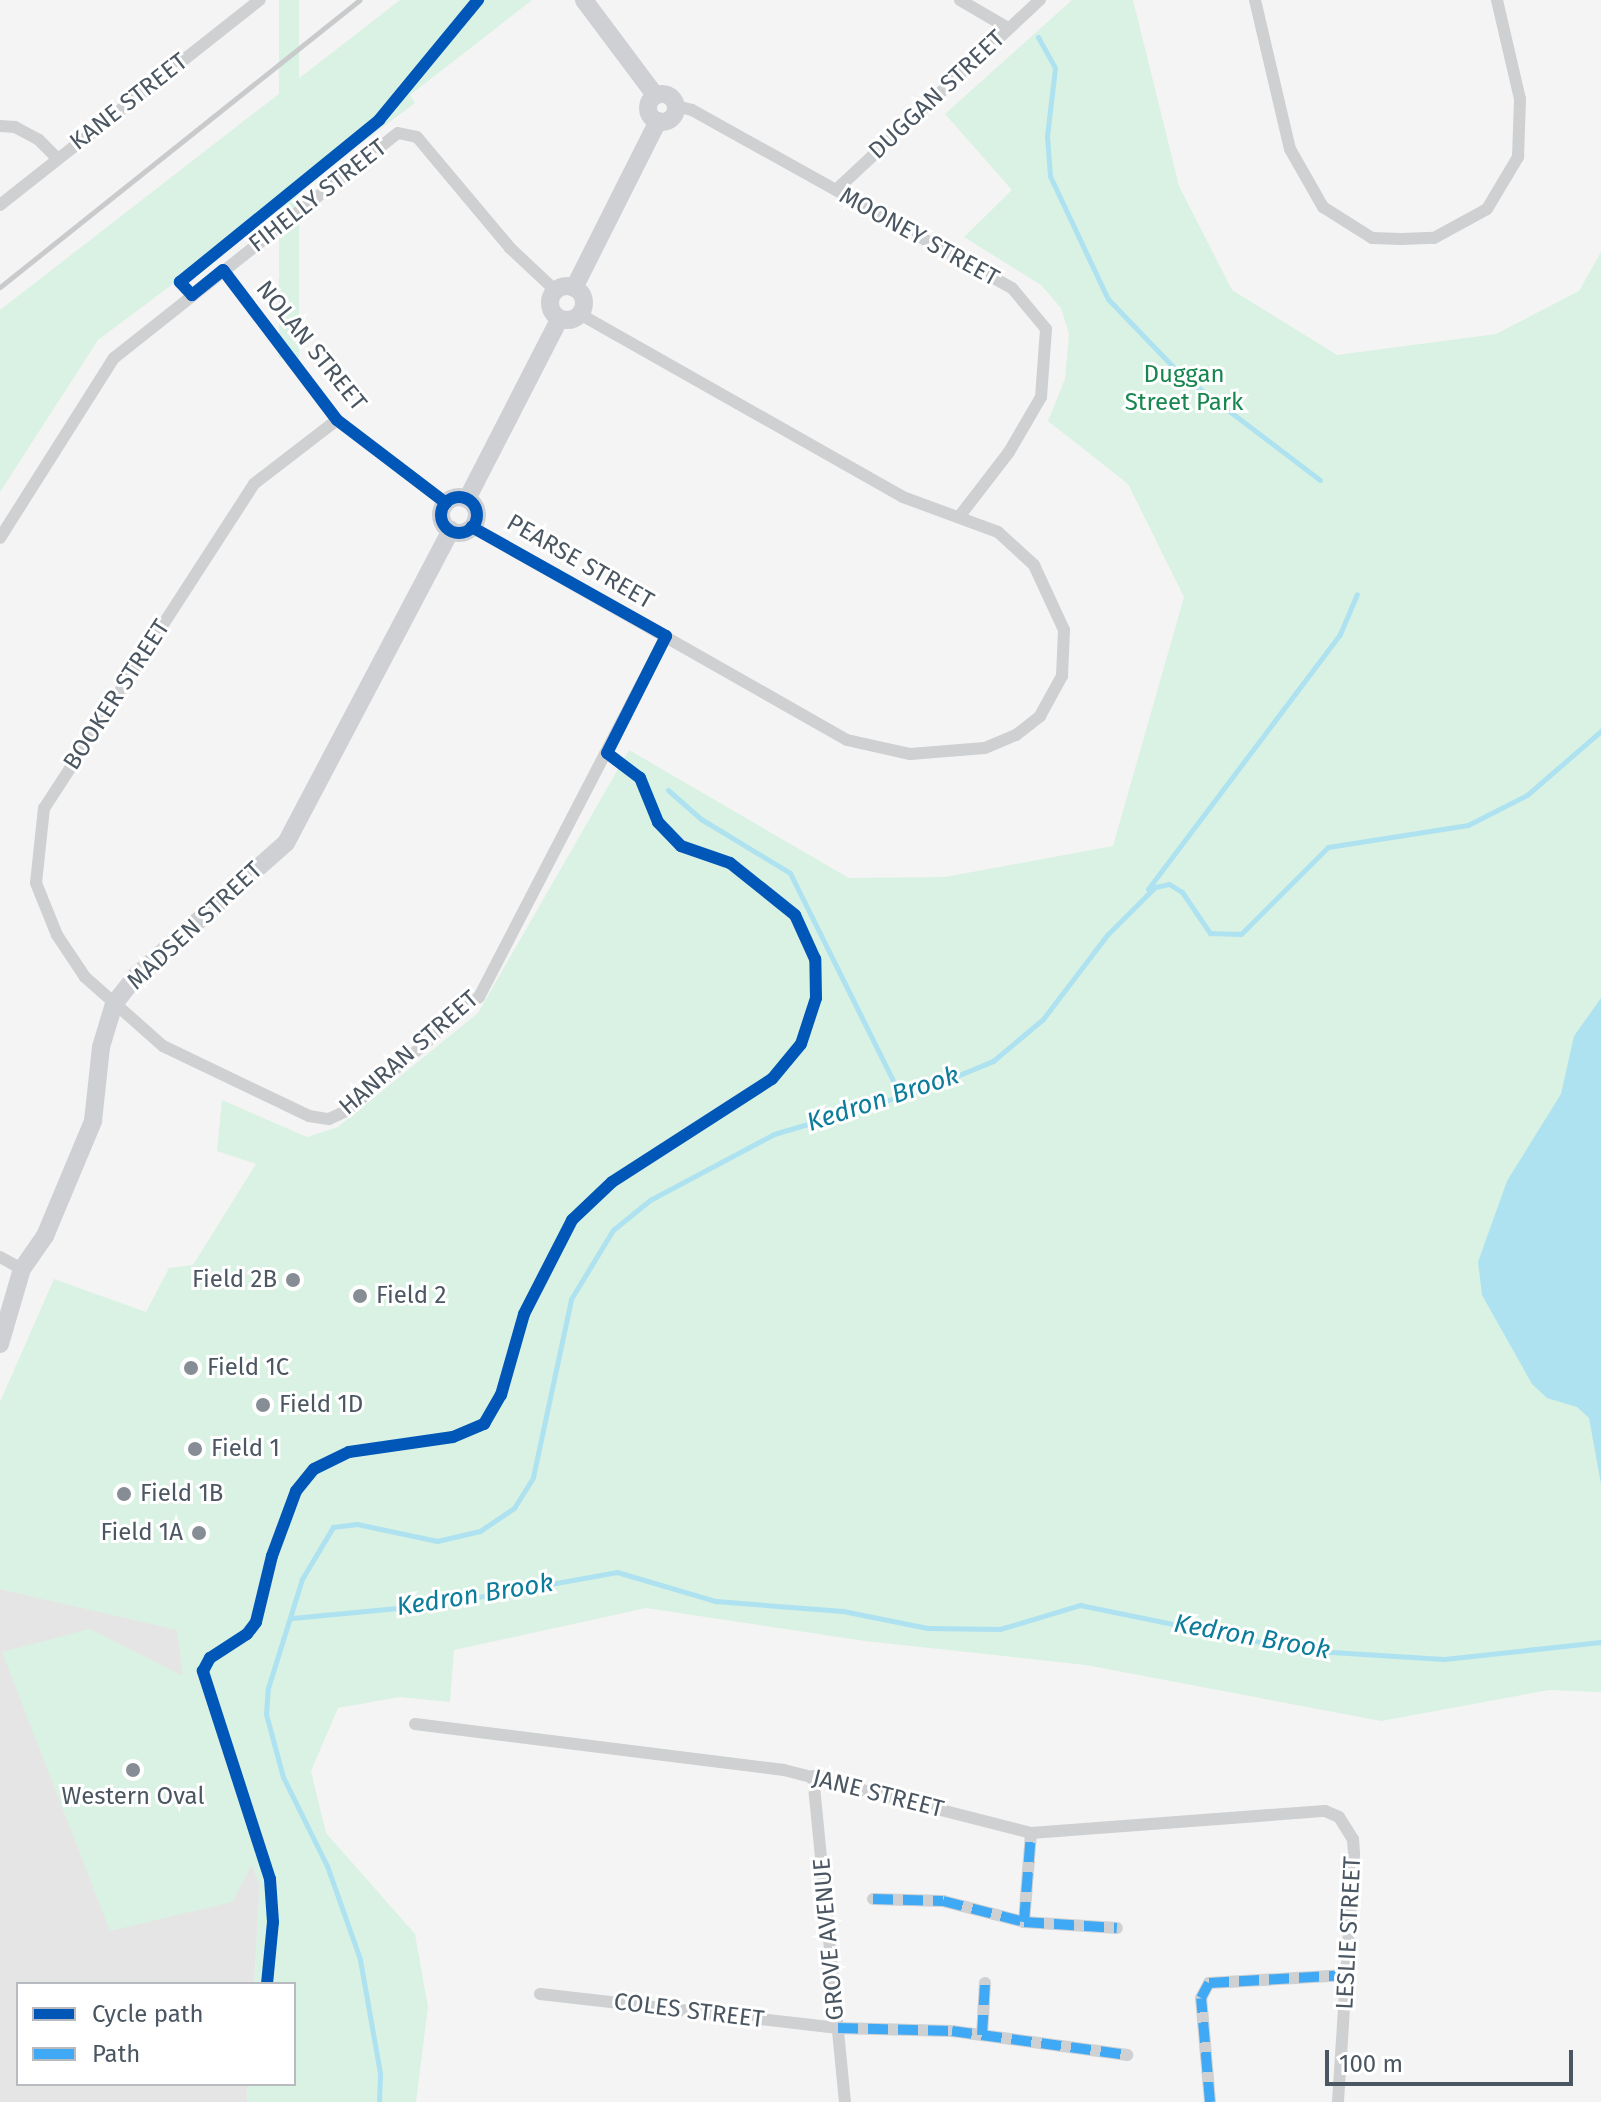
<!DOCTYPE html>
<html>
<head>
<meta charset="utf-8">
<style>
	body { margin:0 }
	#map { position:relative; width:1601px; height:2102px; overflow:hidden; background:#f4f4f4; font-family:"Fira Sans",sans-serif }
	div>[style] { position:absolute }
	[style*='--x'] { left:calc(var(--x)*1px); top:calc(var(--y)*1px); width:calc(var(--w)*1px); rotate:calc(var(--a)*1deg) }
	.education>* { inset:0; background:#e6e5e6 }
	.green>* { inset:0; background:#d9f2e3; transform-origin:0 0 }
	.water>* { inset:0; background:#aee2f0 }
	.stream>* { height:5px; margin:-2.5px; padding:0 2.5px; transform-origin:2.5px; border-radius:2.5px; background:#aee2f0 }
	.street>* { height:12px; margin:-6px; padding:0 6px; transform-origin:6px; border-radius:6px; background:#ced0d2 }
	.secondary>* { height:18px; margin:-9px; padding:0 9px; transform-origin:9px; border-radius:9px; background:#ced0d4 }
	.secondary>.ring { margin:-9px; padding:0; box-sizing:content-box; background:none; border:18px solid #ced0d4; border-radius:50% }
	.rail>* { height:5px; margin:-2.5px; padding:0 2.5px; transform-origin:2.5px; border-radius:2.5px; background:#c9cacc }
	.quiet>* { height:10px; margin-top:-5px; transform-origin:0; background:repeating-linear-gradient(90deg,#3fa9f5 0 20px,transparent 0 30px) }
	.cycleway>* { height:12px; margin:-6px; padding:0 6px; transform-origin:6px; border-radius:6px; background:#0057b8 }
	.cycleway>.ring { margin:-6px; padding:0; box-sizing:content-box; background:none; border:12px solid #0057b8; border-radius:50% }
	.dots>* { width:22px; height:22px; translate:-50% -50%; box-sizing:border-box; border:4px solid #fff; border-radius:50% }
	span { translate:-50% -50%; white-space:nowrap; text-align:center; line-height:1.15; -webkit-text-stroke:6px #fff; paint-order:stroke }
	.street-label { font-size:24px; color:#4a5661 }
	.park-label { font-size:24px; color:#17864f }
	.poi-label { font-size:24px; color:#4a5661 }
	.right { translate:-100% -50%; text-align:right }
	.left { translate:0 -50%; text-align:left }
	.water-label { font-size:26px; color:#0c7c9b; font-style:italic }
	.legend { position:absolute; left:16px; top:1982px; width:280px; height:104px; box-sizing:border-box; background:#fff; border:2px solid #b7bbc0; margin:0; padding:10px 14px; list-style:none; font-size:24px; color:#4a5661 }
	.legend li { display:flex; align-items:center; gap:16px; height:40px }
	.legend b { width:40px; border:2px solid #b7bbc0 }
	.scale { position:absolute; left:1325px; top:2050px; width:248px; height:36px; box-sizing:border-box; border:4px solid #4a5661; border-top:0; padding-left:10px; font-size:24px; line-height:28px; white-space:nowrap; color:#4a5661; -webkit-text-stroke:6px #fff; paint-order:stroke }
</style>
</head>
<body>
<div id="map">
	<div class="education">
		<div style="clip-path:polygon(0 1589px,177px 1629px,184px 1676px,260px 1886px,254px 1984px,18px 1984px,18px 2084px,248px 2084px,247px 2102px,0 2102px)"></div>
	</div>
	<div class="green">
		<div style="left:279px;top:0;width:20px;height:358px"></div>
		<div style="clip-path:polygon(400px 0,532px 0,410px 95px,415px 103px,98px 340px,0 492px,0 310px)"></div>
		<div style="clip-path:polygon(1072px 0,1133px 0,1179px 186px,1232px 290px,1337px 355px,1496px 334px,1579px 291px,1601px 252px,1601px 1692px,1549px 1690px,1381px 1721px,1086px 1665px,865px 1641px,646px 1608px,454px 1650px,450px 1702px,400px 1697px,338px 1708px,311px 1771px,326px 1833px,415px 1934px,428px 2007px,416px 2102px,247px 2102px,248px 2084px,294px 2084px,294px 1984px,254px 1984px,260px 1886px,252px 1865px,232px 1902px,110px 1931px,2px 1652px,90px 1629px,183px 1676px,177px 1630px,0 1589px,0 1402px,54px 1279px,146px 1312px,169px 1268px,193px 1265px,256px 1164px,217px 1151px,222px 1100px,307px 1137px,338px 1127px,478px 1013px,629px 750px,849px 878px,945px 877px,1113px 846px,1184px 597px,1128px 484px,1048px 421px,1065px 379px,1069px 334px,1061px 308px,1041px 285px,964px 237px,1012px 190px,945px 114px)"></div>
	</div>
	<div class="water">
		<div style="clip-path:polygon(1601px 998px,1601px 1484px,1589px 1418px,1577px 1407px,1547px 1398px,1532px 1384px,1482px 1295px,1478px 1262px,1507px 1181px,1561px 1094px,1574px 1036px)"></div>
	</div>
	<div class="stream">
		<div style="--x:1038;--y:37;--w:35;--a:61"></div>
		<div style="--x:1055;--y:68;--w:68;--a:96.7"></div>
		<div style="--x:1047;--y:136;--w:40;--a:85.7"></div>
		<div style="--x:1050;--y:176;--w:136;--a:64.8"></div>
		<div style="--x:1108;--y:299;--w:103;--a:46.2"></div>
		<div style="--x:1179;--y:373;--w:177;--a:37.2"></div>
		<div style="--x:668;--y:790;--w:44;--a:41.3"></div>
		<div style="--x:701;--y:819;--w:104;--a:31.2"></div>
		<div style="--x:790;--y:873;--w:250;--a:63.6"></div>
		<div style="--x:1148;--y:889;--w:319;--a:-53"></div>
		<div style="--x:1340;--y:634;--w:43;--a:-67"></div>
		<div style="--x:292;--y:1618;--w:148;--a:-5.4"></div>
		<div style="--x:439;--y:1604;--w:181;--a:-10.2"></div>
		<div style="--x:617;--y:1572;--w:102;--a:16.5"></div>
		<div style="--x:715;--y:1601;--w:128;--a:4.5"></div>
		<div style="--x:843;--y:1611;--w:86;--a:11.4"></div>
		<div style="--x:927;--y:1628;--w:73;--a:0.8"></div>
		<div style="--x:1000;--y:1629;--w:84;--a:-16.7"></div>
		<div style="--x:1080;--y:1605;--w:224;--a:11.6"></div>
		<div style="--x:1299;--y:1650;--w:145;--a:3.6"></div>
		<div style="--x:1444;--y:1659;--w:158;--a:-6.2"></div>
		<div style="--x:379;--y:2102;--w:29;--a:-88"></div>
		<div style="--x:380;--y:2073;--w:116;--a:-100"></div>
		<div style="--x:360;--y:1959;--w:99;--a:-109.5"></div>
		<div style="--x:327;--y:1866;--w:99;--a:-116.3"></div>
		<div style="--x:283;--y:1777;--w:65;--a:-105.1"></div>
		<div style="--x:266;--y:1714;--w:26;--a:-86"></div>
		<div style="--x:268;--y:1688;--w:114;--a:-72.7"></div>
		<div style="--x:302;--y:1579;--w:61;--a:-59.2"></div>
		<div style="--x:333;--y:1527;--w:24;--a:-7"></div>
		<div style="--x:357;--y:1524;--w:82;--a:12"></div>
		<div style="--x:437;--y:1541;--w:44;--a:-13.1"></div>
		<div style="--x:480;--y:1531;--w:41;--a:-34.1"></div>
		<div style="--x:514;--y:1508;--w:36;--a:-58"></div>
		<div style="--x:533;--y:1477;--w:182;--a:-77.9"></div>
		<div style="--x:571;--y:1299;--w:81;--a:-58.7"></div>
		<div style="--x:613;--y:1230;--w:48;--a:-39"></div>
		<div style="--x:650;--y:1200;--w:140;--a:-28"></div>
		<div style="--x:774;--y:1134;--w:155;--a:-16.5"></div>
		<div style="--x:923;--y:1090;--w:76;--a:-22.5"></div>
		<div style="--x:993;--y:1061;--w:65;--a:-40"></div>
		<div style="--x:1043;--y:1019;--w:106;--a:-52.7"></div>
		<div style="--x:1107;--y:935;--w:68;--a:-45"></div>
		<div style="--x:1155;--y:887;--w:14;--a:-12"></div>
		<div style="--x:1169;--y:884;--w:15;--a:32"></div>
		<div style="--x:1182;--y:892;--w:50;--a:55.7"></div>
		<div style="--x:1210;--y:933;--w:31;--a:2"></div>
		<div style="--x:1241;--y:934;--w:123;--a:-45"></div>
		<div style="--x:1328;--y:847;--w:142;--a:-8.9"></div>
		<div style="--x:1468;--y:825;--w:66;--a:-27"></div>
		<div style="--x:1527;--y:795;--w:98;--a:-40.9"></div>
	</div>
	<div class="street">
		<div style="--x:960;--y:0;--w:56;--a:30.3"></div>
		<div style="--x:1255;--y:0;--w:153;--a:76.8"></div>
		<div style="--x:1290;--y:149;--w:67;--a:60.4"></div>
		<div style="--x:1323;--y:207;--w:58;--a:32.3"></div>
		<div style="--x:1372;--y:238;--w:29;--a:2"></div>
		<div style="--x:1401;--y:239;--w:33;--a:-2"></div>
		<div style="--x:1434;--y:238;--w:60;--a:-28.7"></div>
		<div style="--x:1487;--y:209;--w:61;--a:-59.2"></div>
		<div style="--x:1518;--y:157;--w:58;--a:-88"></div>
		<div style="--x:1520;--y:99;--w:102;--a:-103.1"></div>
		<div style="--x:676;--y:106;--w:16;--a:14"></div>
		<div style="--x:692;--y:110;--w:366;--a:29.1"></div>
		<div style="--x:1012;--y:288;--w:53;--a:50.3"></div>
		<div style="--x:1046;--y:329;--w:68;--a:94.2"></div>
		<div style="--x:1041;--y:397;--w:64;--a:120.2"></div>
		<div style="--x:1009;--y:452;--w:82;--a:127.6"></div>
		<div style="--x:0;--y:126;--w:15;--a:4"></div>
		<div style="--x:15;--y:127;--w:27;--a:28"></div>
		<div style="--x:39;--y:140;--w:25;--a:45"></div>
		<div style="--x:836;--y:190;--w:279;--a:-43"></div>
		<div style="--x:0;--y:205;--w:331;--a:-38.3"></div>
		<div style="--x:223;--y:270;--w:188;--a:52.8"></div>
		<div style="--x:337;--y:420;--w:137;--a:37.3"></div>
		<div style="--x:337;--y:420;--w:105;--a:142.4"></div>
		<div style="--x:254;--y:484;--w:386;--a:122.9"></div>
		<div style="--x:44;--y:808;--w:75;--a:96.1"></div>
		<div style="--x:36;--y:883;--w:56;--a:68"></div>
		<div style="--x:57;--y:935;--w:50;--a:56.3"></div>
		<div style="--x:85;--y:977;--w:104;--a:41.5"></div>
		<div style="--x:163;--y:1046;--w:162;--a:25.6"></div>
		<div style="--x:309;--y:1116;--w:20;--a:9"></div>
		<div style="--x:329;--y:1119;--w:21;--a:-25"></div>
		<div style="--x:348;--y:1110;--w:173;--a:-40.8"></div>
		<div style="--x:479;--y:997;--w:407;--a:-62.6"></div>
		<div style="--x:472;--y:527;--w:431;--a:29.6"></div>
		<div style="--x:847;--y:740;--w:65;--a:12.5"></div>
		<div style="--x:910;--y:754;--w:75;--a:-4.6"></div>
		<div style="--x:985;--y:748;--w:34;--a:-23"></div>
		<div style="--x:1016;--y:735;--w:31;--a:-38"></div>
		<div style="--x:1040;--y:716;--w:46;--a:-61.2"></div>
		<div style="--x:1062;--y:676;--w:46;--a:-87.5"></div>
		<div style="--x:1064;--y:630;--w:72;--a:-114.8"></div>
		<div style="--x:1034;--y:565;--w:49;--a:-137.5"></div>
		<div style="--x:998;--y:532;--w:101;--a:-159.8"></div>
		<div style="--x:903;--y:497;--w:372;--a:-150.5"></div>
		<div style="--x:0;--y:538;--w:213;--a:-57.7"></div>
		<div style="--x:114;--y:358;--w:362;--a:-38.4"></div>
		<div style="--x:398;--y:133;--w:19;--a:12"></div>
		<div style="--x:417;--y:137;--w:145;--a:50"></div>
		<div style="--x:510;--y:248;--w:63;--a:43.1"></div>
		<div style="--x:0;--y:1257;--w:25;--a:29"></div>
		<div style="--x:415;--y:1724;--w:372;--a:7.1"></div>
		<div style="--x:784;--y:1770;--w:255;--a:14.3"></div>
		<div style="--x:1031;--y:1833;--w:295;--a:-4.3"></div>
		<div style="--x:1325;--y:1811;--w:15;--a:23"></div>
		<div style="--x:1339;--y:1817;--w:26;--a:58"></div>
		<div style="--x:1353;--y:1839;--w:15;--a:86"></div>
		<div style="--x:1354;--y:1854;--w:249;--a:93.7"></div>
		<div style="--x:813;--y:1776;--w:328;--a:84.4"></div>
		<div style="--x:873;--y:1899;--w:70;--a:1.6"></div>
		<div style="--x:943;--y:1901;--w:84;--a:14.5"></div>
		<div style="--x:1024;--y:1922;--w:93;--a:3.7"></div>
		<div style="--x:1024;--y:1922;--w:89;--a:-85.5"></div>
		<div style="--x:540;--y:1994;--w:300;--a:6.5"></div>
		<div style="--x:838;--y:2028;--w:114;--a:1.5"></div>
		<div style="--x:952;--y:2031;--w:177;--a:7.8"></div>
		<div style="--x:982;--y:2035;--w:52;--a:-86.7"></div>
		<div style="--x:1210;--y:2102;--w:104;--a:-94.9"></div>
		<div style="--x:1201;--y:1998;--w:17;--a:-62"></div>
		<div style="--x:1209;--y:1983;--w:138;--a:-3.3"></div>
	</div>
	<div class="secondary">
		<div style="--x:584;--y:0;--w:119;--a:53.2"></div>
		<div class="ring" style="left:648px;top:94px;width:10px;height:10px"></div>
		<div class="ring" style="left:550px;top:286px;width:16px;height:16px"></div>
		<div style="--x:574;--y:288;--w:187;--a:-63.3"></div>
		<div class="ring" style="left:441px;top:497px;width:18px;height:18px"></div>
		<div style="--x:467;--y:499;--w:203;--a:-62.8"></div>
		<div style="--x:0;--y:1344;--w:78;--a:-73.7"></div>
		<div style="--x:22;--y:1269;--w:40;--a:-55.1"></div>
		<div style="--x:45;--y:1236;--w:125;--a:-67.3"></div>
		<div style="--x:93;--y:1121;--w:74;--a:-83.8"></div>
		<div style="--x:101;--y:1047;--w:45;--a:-73.2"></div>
		<div style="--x:114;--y:1004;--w:36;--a:-52"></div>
		<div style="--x:136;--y:976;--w:200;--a:-41.6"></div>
		<div style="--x:286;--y:843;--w:354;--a:-62.2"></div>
	</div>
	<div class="rail">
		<div style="--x:0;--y:287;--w:460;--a:-38.6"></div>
	</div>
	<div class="quiet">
		<div style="--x:873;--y:1899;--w:70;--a:1.6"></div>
		<div style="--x:943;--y:1901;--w:84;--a:14.5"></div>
		<div style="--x:1024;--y:1922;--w:93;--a:3.7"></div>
		<div style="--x:1024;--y:1922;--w:89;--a:-85.5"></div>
		<div style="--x:838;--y:2028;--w:114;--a:1.5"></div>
		<div style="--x:952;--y:2031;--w:177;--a:7.8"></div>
		<div style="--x:982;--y:2035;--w:52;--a:-86.7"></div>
		<div style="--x:1210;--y:2102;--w:104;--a:-94.9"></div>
		<div style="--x:1201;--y:1998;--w:17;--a:-62"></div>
		<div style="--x:1209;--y:1983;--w:138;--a:-3.3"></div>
	</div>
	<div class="cycleway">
		<div class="ring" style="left:441px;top:497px;width:24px;height:24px"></div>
		<div style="--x:446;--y:503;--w:137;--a:-142.7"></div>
		<div style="--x:337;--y:420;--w:188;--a:-127.2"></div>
		<div style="--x:223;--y:270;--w:40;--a:141"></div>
		<div style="--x:192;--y:295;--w:18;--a:-133"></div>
		<div style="--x:180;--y:282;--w:257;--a:-39.1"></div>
		<div style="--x:379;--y:120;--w:156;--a:-50.5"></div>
		<div style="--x:267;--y:1984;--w:62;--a:-84.5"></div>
		<div style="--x:273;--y:1922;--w:43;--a:-94"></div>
		<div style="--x:270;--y:1879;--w:219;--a:-107.9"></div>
		<div style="--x:203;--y:1671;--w:15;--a:-62"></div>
		<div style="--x:210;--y:1658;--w:44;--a:-33"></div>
		<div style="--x:247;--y:1634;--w:15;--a:-53"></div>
		<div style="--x:256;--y:1622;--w:68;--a:-76.4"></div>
		<div style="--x:272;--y:1556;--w:69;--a:-69.7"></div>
		<div style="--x:296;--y:1491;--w:28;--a:-51"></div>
		<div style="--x:314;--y:1469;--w:39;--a:-26"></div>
		<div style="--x:349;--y:1452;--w:105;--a:-8.2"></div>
		<div style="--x:453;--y:1437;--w:34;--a:-23"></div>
		<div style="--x:484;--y:1424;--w:34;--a:-60"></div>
		<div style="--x:501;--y:1395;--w:84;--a:-74.1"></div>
		<div style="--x:524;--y:1314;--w:106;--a:-62.9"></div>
		<div style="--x:572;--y:1220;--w:55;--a:-43.5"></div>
		<div style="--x:612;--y:1182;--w:190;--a:-32.8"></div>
		<div style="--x:772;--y:1079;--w:45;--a:-50.4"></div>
		<div style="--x:801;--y:1044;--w:48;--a:-71.9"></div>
		<div style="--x:816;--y:998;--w:39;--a:-91"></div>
		<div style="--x:815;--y:959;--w:48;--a:-114.4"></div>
		<div style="--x:795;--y:915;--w:83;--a:-141.3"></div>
		<div style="--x:730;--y:863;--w:52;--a:-160.9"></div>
		<div style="--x:681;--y:846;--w:33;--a:-134"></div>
		<div style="--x:658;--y:822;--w:48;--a:-112.2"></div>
		<div style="--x:640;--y:778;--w:41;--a:-142.9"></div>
		<div style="--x:607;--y:753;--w:131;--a:-63.2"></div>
		<div style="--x:666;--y:636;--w:223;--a:-150.7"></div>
	</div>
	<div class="dots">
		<div style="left:293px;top:1280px;background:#868d94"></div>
		<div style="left:360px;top:1296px;background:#868d94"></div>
		<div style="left:191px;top:1368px;background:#868d94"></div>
		<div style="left:263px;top:1405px;background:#868d94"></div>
		<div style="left:195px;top:1449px;background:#868d94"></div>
		<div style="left:124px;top:1494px;background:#868d94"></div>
		<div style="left:199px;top:1533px;background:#868d94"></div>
		<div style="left:133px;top:1770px;background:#868d94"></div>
	</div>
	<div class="street-label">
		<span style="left:937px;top:95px;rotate:-43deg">DUGGAN STREET</span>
		<span style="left:129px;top:102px;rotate:-38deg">KANE STREET</span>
		<span style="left:318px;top:196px;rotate:-38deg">FIHELLY STREET</span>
		<span style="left:919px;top:237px;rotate:29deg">MOONEY STREET</span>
		<span style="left:311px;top:346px;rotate:51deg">NOLAN STREET</span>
		<span style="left:580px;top:562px;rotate:30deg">PEARSE STREET</span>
		<span style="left:117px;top:695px;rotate:-57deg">BOOKER STREET</span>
		<span style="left:195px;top:926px;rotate:-43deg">MADSEN STREET</span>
		<span style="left:409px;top:1053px;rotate:-41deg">HANRAN STREET</span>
		<span style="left:878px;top:1794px;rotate:14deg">JANE STREET</span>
		<span style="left:1349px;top:1933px;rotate:-87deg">LESLIE STREET</span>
		<span style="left:829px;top:1939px;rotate:-95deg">GROVE AVENUE</span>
		<span style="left:689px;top:2011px;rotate:7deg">COLES STREET</span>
	</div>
	<div class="park-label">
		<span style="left:1184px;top:389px">Duggan<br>Street Park</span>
	</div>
	<div class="poi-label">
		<span class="right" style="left:277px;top:1280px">Field 2B</span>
		<span class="left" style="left:376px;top:1296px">Field 2</span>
		<span class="left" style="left:207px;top:1368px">Field 1C</span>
		<span class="left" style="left:279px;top:1405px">Field 1D</span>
		<span class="left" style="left:211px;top:1449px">Field 1</span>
		<span class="left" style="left:140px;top:1494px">Field 1B</span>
		<span class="right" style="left:183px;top:1533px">Field 1A</span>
		<span style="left:133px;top:1797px">Western Oval</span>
	</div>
	<div class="water-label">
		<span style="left:883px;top:1099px;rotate:-18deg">Kedron Brook</span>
		<span style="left:475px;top:1595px;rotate:-9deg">Kedron Brook</span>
		<span style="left:1252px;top:1637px;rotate:10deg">Kedron Brook</span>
	</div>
	<ul class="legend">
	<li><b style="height:10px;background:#0057b8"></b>Cycle path</li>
	<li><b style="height:10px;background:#3fa9f5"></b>Path</li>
	</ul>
	<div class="scale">100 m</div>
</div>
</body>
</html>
